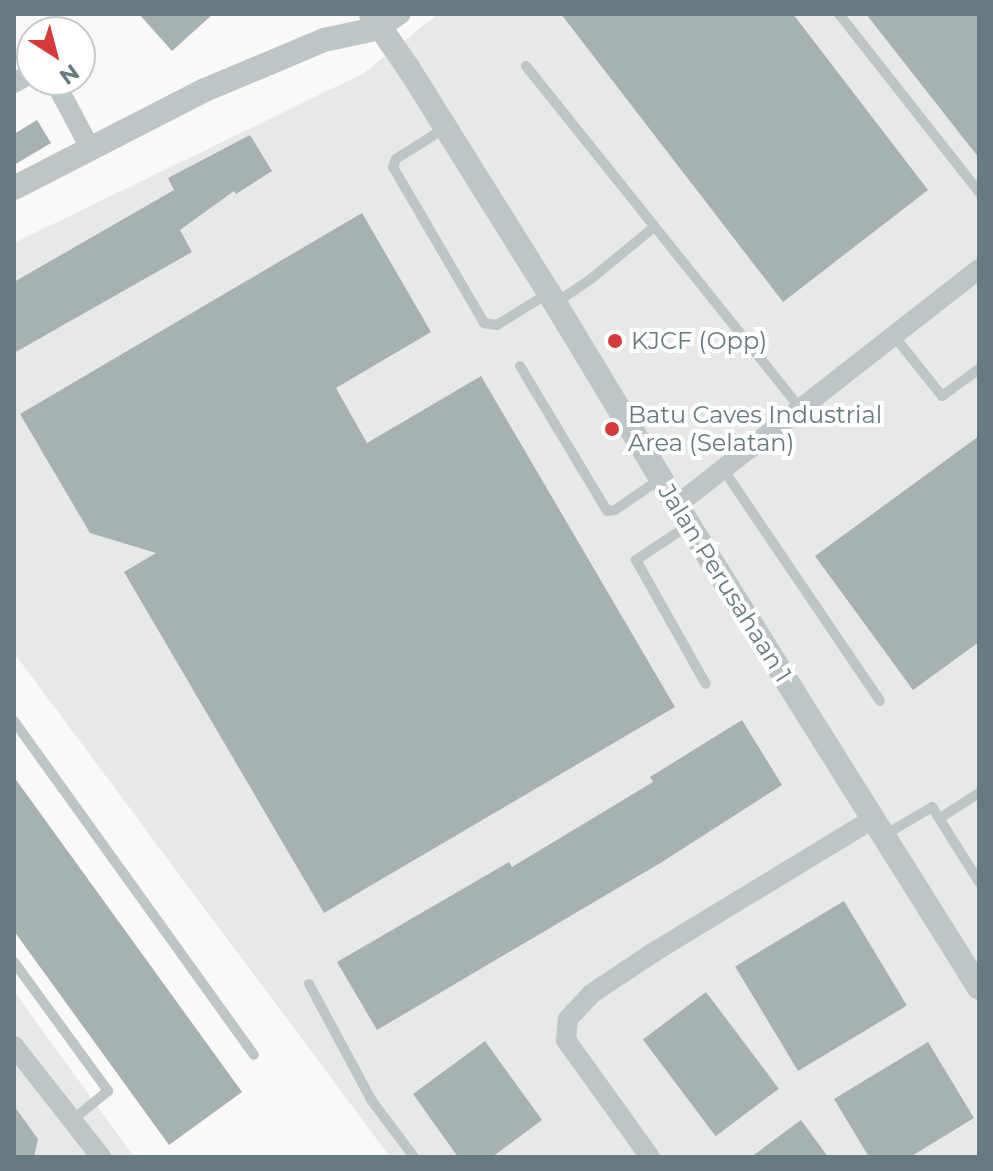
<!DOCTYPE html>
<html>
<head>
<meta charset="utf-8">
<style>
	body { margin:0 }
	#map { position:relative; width:993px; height:1171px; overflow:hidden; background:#f9f9f7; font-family:Montserrat,sans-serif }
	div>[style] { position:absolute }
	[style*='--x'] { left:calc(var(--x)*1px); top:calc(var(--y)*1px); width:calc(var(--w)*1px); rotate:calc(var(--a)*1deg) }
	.built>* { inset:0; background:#e7e9e8 }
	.building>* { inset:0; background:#a6b1b4; transform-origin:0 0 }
	.service>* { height:10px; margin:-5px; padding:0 5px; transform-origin:5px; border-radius:5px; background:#bec5c6 }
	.minor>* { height:20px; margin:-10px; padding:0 10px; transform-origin:10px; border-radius:10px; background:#bec5c6 }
	.tertiary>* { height:24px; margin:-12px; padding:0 12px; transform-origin:12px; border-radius:12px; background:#bec5c6 }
	.dots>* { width:22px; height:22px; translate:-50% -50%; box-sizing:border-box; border:4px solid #fff; border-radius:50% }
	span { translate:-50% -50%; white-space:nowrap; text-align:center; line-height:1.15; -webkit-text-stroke:8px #fff; paint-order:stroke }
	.poi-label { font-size:24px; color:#667a80 }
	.left { translate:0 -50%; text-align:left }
	.street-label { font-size:24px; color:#667a80 }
	.frame { position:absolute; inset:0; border:16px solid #667a80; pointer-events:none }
	.north { position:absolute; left:16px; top:16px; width:80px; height:80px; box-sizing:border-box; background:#fff; border:2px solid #c2cacc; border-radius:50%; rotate:144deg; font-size:22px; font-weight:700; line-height:32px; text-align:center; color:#667a80 }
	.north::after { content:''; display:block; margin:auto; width:28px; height:36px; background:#d73a3a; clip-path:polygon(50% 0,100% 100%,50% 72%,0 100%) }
</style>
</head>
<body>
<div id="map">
	<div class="built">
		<div style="clip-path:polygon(438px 14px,979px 14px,979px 1157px,390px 1157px,14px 653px,14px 243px,364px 73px)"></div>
		<div style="clip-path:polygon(14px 991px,134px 1157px,14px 1157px)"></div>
	</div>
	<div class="building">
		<div style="clip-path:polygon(139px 14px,213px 14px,172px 51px)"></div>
		<div style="clip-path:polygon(561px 14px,793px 14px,928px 190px,783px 302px)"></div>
		<div style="clip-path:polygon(866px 14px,979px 14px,979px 158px)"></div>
		<div style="clip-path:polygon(37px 120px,51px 143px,14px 165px,14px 134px)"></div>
		<div style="clip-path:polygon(250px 135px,272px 171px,236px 194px,234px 191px,180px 230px,192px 252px,14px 353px,14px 282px,174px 190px,168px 178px)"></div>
		<div style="clip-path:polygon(362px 213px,431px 332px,336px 388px,367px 443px,481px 376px,675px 707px,324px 913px,124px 572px,156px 553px,90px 533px,20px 414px)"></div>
		<div style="clip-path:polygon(979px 436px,979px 642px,913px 690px,815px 556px)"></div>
		<div style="clip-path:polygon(742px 720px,782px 785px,662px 862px,377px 1030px,337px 962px,509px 862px,512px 867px,653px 782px,650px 777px)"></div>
		<div style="clip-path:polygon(14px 777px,242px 1092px,169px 1145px,14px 931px)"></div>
		<div style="left:844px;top:901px;width:122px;height:127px;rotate:59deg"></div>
		<div style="left:706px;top:992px;width:121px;height:79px;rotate:53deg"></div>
		<div style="clip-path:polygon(485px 1041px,542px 1120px,492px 1157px,458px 1157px,413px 1094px)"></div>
		<div style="clip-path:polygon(928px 1042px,974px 1118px,910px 1157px,869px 1157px,834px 1099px)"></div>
		<div style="clip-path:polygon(14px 1106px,38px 1139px,34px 1157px,14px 1157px)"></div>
		<div style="clip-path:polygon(801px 1120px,828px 1157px,751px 1157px)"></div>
	</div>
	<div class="service">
		<div style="--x:839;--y:14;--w:226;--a:51.8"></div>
		<div style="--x:526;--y:66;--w:440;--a:51.3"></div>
		<div style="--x:445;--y:128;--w:58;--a:147.7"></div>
		<div style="--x:396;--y:159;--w:9;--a:111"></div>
		<div style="--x:393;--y:167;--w:181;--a:59.7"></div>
		<div style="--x:484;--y:323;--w:13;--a:9"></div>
		<div style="--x:497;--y:325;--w:59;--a:-31.8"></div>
		<div style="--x:555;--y:303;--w:43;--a:-33.7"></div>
		<div style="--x:591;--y:279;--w:82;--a:-39.5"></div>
		<div style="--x:894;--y:336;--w:77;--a:51.3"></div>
		<div style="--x:942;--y:396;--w:46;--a:-36.1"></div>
		<div style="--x:520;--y:366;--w:169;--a:59"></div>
		<div style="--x:607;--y:511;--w:8;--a:-7"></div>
		<div style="--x:615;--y:510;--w:55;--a:-34.6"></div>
		<div style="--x:723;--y:469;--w:280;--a:55.9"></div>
		<div style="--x:689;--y:525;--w:64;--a:146.6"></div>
		<div style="--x:636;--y:560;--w:142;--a:60.6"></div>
		<div style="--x:14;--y:721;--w:411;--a:54.3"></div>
		<div style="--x:940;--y:818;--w:46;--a:-32.7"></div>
		<div style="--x:883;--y:836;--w:57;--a:-30.6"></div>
		<div style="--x:932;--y:807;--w:89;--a:57.9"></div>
		<div style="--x:14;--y:962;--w:160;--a:53.9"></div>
		<div style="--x:108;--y:1091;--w:46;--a:141.1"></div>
		<div style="--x:309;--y:984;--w:133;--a:61.7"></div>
		<div style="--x:372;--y:1101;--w:70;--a:53.1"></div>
	</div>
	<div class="minor">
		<div style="--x:380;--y:28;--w:25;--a:-34"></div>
		<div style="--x:54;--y:80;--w:79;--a:62.1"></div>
		<div style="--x:14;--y:83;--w:21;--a:-29"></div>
		<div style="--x:677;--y:505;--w:383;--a:-38"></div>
		<div style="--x:14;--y:1046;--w:141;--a:51.9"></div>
		<div style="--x:650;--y:1157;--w:144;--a:-125.7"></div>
		<div style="--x:566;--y:1040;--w:21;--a:-85"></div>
		<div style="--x:568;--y:1019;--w:34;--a:-47"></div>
		<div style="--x:591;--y:994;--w:76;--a:-33.7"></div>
		<div style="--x:654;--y:952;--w:256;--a:-31.3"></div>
	</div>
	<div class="tertiary">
		<div style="--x:371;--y:14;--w:67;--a:55.4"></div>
		<div style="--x:409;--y:69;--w:264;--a:58"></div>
		<div style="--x:549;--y:293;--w:271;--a:58.9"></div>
		<div style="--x:689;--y:525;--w:546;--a:57.94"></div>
		<div style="--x:14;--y:188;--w:215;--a:-27.2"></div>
		<div style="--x:205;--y:90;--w:129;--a:-22.8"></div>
		<div style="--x:324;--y:40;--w:57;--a:-12.1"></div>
	</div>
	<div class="dots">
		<div style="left:615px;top:341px;background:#d73a3a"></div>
		<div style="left:612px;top:429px;background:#d73a3a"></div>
	</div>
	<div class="poi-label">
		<span class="left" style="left:631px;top:341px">KJCF (Opp)</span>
		<span class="left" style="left:628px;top:429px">Batu Caves Industrial<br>Area (Selatan)</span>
	</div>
	<div class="street-label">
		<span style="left:725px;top:583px;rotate:58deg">Jalan Perusahaan 1</span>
	</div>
	<div class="frame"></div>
	<div class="north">N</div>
</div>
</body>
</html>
